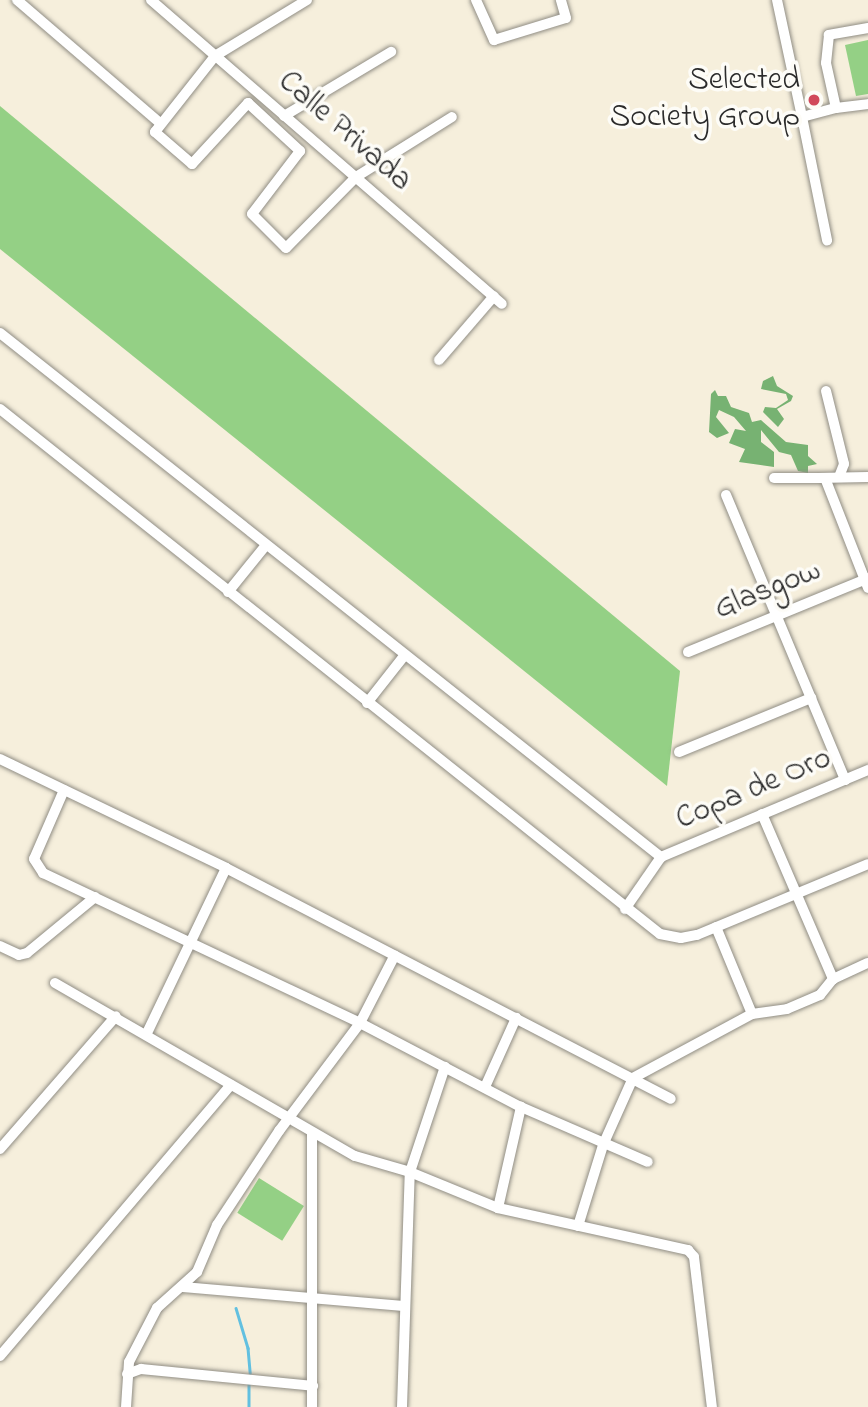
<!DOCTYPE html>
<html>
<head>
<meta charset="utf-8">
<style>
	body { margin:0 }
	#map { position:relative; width:868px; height:1407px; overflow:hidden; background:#f6efdc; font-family:"Indie Flower",sans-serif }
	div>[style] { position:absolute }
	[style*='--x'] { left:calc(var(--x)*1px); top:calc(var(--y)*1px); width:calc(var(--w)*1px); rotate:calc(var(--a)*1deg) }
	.green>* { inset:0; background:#94d085; transform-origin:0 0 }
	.forest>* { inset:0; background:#77b272 }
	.stream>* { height:2.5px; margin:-1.25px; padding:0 1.25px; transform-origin:1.25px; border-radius:1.25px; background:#62c0e0 }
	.roads { filter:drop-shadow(0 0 2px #908d84) drop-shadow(0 0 2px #908d84) }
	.minor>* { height:10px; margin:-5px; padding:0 5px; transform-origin:5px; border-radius:5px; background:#fff }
	.dots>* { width:19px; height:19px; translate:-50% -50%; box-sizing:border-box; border:4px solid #fdfcf7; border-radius:50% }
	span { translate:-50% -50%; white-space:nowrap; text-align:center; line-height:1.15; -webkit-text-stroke:7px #fdfcf7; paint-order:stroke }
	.poi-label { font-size:32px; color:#2b2b2b }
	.right { translate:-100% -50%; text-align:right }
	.street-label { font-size:32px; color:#2b2b2b }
</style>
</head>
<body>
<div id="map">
	<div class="green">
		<div style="clip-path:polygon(868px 40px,868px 94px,856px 96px,845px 45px)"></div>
		<div style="clip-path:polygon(0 106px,680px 671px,667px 786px,0 249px)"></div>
		<div style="left:259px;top:1178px;width:53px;height:41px;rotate:32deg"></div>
	</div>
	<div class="forest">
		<div style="clip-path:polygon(773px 376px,777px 386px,793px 396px,791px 401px,777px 409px,784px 419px,778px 427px,763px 412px,765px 407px,776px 408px,788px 400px,786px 394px,761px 389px,763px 381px)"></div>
		<div style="clip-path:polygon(715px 390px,718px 396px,726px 396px,731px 407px,749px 413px,752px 422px,761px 420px,786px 442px,808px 445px,808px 456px,817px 464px,808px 466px,808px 473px,798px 471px,791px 455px,779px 452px,761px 430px,761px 442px,774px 452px,774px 467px,739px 462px,745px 449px,729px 443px,735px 429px,746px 431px,734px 417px,719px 410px,716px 417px,729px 433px,717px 438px,709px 432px,711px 394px)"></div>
	</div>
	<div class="stream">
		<div style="--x:236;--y:1308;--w:42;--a:73.3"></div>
		<div style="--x:248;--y:1348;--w:25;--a:85"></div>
		<div style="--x:249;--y:1382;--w:25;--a:90"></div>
	</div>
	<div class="roads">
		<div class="minor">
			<div style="--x:17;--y:0;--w:187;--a:40.7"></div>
			<div style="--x:151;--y:0;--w:464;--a:40.9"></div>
			<div style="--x:307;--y:0;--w:108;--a:148.7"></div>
			<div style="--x:215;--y:56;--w:97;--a:128.3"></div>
			<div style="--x:155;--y:132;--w:49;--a:40.9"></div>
			<div style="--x:192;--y:164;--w:83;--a:-47.4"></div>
			<div style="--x:248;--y:103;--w:71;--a:42.7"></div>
			<div style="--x:300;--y:151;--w:79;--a:127.3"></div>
			<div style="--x:252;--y:214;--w:48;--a:45"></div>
			<div style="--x:286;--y:248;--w:100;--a:-45.4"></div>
			<div style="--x:356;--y:177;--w:113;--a:-32"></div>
			<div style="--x:476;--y:0;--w:44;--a:65.8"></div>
			<div style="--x:494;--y:40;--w:75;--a:-17"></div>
			<div style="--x:566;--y:18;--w:19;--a:-106"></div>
			<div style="--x:777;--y:0;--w:120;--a:77.9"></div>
			<div style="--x:802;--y:117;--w:35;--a:-15"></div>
			<div style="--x:868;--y:28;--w:40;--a:170"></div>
			<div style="--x:829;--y:35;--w:28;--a:96"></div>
			<div style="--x:826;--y:63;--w:46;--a:77.5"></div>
			<div style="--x:836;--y:108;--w:32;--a:-7"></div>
			<div style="--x:284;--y:116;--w:125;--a:-30.9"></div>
			<div style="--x:802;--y:117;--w:126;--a:78.5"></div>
			<div style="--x:0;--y:333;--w:844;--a:38.41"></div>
			<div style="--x:439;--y:360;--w:84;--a:-49.3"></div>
			<div style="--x:826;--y:391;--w:75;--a:76.1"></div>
			<div style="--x:844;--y:464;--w:14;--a:111"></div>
			<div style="--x:0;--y:409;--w:843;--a:38.5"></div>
			<div style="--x:660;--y:934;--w:21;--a:11"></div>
			<div style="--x:681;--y:938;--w:16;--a:-11"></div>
			<div style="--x:697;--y:935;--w:185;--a:-22.5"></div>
			<div style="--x:774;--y:478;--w:51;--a:0"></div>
			<div style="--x:825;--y:478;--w:118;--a:68.6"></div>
			<div style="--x:818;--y:478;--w:50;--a:-1.1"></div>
			<div style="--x:726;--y:495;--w:309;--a:67.3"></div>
			<div style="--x:228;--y:592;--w:60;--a:-51"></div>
			<div style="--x:688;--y:652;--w:195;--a:-22.3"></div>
			<div style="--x:367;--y:703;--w:60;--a:-51.8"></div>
			<div style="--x:679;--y:752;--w:143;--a:-22.2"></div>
			<div style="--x:0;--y:759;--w:251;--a:25.7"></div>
			<div style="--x:226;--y:868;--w:501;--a:27.43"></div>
			<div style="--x:64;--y:790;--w:75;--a:113.5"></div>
			<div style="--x:34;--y:859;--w:17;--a:57"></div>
			<div style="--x:43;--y:873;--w:351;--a:25.3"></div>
			<div style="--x:360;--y:1023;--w:182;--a:27.6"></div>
			<div style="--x:521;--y:1107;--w:138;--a:23.4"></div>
			<div style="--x:762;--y:814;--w:180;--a:66.7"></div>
			<div style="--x:661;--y:857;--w:225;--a:-22.8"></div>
			<div style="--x:625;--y:909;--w:63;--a:-55.3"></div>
			<div style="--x:716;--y:927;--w:94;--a:67.5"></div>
			<div style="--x:0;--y:946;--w:21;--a:25"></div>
			<div style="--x:19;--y:955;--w:8;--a:-14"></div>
			<div style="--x:27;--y:953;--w:88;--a:-39.5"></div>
			<div style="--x:55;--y:983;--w:346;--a:30"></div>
			<div style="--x:355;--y:1156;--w:57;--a:16.2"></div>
			<div style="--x:410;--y:1172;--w:95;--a:22.2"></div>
			<div style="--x:498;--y:1208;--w:195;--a:12.5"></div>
			<div style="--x:688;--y:1250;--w:9;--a:49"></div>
			<div style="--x:694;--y:1257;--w:151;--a:83.2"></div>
			<div style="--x:147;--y:1033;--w:183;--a:-64.4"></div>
			<div style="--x:485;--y:1087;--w:76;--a:-65.8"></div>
			<div style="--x:312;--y:1134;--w:273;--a:90"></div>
			<div style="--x:0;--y:1149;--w:176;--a:-48.9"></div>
			<div style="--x:498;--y:1208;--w:104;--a:-77.2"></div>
			<div style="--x:578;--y:1226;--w:85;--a:-72.8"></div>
			<div style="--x:603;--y:1145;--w:73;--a:-65.9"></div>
			<div style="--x:633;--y:1078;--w:135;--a:-28.3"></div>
			<div style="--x:752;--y:1014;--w:35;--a:-8"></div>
			<div style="--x:787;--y:1009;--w:36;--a:-23"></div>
			<div style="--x:820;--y:995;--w:21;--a:-51"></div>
			<div style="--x:833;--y:979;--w:38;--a:-25"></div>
			<div style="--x:182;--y:1287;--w:223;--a:4.9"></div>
			<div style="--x:0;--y:1356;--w:356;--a:-49.6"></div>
			<div style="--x:127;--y:1374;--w:15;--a:-20"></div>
			<div style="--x:141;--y:1369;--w:173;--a:5.6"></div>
			<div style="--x:126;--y:1407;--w:45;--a:-86.2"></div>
			<div style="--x:129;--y:1362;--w:61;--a:-62.6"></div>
			<div style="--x:157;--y:1308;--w:54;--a:-42"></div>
			<div style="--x:197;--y:1272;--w:51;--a:-66.9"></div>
			<div style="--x:217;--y:1225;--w:113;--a:-56.6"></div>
			<div style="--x:279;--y:1131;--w:135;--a:-53.1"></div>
			<div style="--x:360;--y:1023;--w:76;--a:-62.8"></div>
			<div style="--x:402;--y:1407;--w:235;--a:-88.1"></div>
			<div style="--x:410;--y:1172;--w:111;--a:-71.6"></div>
		</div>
	</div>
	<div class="dots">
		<div style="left:814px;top:100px;background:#d1495b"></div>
	</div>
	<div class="poi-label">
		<span class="right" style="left:800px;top:100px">Selected<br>Society Group</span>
	</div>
	<div class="street-label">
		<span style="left:344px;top:132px;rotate:41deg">Calle Privada</span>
		<span style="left:768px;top:591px;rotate:-22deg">Glasgow</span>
		<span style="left:754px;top:790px;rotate:-23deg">Copa de Oro</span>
	</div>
</div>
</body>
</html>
